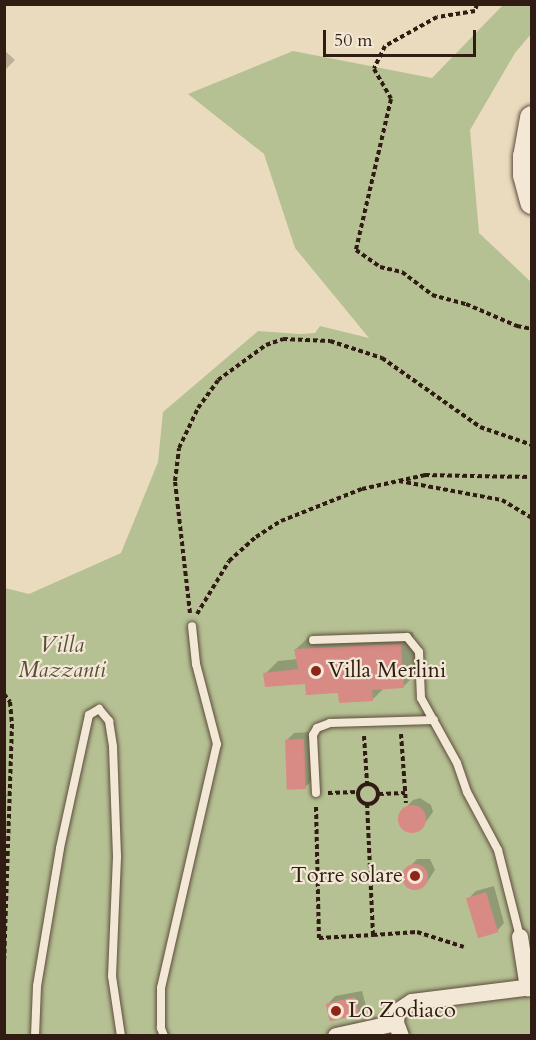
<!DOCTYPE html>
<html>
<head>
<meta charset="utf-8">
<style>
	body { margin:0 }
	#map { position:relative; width:536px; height:1040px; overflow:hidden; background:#ebdbbe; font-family:Cardo,serif }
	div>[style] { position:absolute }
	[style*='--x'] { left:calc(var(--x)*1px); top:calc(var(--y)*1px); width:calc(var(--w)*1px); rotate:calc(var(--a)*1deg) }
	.green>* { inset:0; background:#b5c193 }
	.shadow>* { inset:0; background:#0003 }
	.building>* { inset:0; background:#d88a85; transform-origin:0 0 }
	.round { border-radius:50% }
	.path>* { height:4px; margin-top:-2px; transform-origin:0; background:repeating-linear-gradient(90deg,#301c12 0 4.5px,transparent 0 7.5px) }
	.path>.ring { margin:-2px; padding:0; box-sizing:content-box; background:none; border:4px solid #301c12; border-radius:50% }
	.roads { filter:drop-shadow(0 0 2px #5f4c3d) drop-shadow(0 0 2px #5f4c3d) }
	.lane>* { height:8px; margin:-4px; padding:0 4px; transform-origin:4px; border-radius:4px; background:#f2e8d5 }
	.street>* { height:16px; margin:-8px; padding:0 8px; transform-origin:8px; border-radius:8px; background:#f2e8d5 }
	.secondary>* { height:24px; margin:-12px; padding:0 12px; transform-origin:12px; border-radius:12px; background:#f2e8d5 }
	.dots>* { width:16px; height:16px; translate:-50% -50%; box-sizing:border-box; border:3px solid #f2e8d5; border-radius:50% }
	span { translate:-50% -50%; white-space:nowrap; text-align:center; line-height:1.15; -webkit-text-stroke:4.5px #f2e8d5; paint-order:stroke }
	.park-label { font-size:22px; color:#584e39; font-style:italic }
	.poi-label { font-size:22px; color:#301c12 }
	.left { translate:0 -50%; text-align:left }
	.right { translate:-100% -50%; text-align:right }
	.frame { position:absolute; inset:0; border:6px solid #301c12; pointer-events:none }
	.scale { position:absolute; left:323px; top:30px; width:153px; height:27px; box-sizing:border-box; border:3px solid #301c12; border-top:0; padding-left:8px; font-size:18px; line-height:21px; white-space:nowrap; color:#301c12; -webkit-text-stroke:4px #f2e8d5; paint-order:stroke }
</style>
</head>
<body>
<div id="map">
	<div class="green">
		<div style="clip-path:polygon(503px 5px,531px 5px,531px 34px,515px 53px,470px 130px,479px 233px,531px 282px,531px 1035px,5px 1036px,5px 588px,29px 594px,121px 553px,158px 462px,163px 412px,258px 331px,300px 334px,315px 333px,320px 326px,369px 338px,295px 248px,264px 154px,188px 94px,293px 51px,432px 78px)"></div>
	</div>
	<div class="shadow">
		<div style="clip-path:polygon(4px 50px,15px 60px,4px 71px)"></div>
		<div style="clip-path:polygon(413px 632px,416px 674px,404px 686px,384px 688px,372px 700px,265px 674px,278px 661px,298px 659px,296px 649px,309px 637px)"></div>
		<div style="clip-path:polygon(311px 732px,313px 780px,305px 787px,287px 740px,294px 733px)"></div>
		<div style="clip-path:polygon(4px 788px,7px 796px,4px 800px)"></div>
		<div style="clip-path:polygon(420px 798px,431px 805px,433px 812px,422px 827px,408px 831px,400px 821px,400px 814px,413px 800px)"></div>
		<div style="clip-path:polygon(417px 859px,430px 859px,435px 870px,425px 885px,412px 889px,407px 886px,404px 873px)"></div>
		<div style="clip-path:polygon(494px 886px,504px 923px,497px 931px,468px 899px,476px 891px)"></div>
		<div style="clip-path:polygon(362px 991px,366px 1006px,358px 1014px,328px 1004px,335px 996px)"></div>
	</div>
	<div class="building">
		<div style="clip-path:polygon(401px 644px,404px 688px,372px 690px,373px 701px,339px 703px,338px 693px,306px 695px,305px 684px,265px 687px,263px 673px,298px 669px,294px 649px)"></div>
		<div style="left:304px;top:739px;width:50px;height:19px;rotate:88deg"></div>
		<div class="round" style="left:398px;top:805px;width:28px;height:28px"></div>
		<div class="round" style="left:402px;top:864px;width:26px;height:26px"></div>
		<div style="left:486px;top:892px;width:42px;height:21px;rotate:73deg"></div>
		<div style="left:355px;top:997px;width:18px;height:30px;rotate:77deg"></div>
	</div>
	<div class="path">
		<div style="--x:477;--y:4;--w:7;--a:106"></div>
		<div style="--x:475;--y:11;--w:38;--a:171"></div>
		<div style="--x:437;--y:17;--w:60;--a:150.9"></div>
		<div style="--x:385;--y:46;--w:25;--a:116"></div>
		<div style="--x:374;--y:69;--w:34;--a:60"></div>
		<div style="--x:391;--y:99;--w:155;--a:103.1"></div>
		<div style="--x:356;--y:250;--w:29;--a:35"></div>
		<div style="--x:380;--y:267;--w:23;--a:13"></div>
		<div style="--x:402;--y:272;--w:38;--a:37"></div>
		<div style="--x:432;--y:295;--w:35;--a:15"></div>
		<div style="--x:466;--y:304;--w:56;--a:23.3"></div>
		<div style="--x:517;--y:326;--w:15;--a:11"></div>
		<div style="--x:399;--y:481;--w:105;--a:10.5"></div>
		<div style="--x:502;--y:500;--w:35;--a:31"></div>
		<div style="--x:190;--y:613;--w:133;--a:-96.5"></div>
		<div style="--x:175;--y:481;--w:33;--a:-83"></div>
		<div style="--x:179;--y:448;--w:44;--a:-64.6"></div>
		<div style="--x:198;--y:408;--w:34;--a:-54"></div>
		<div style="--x:218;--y:380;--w:59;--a:-36.1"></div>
		<div style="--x:266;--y:345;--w:18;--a:-19"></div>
		<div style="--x:283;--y:339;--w:47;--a:2.4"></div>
		<div style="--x:330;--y:341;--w:55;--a:18.1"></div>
		<div style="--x:382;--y:358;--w:120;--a:35.1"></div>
		<div style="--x:480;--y:427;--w:55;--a:19.1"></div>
		<div style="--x:197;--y:614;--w:62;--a:-58.9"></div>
		<div style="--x:229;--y:561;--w:36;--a:-42"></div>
		<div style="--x:256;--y:537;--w:30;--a:-33"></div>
		<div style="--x:281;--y:521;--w:87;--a:-21.6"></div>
		<div style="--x:362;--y:489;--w:65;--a:-12.5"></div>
		<div style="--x:425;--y:475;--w:107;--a:1.1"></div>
		<div style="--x:4;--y:694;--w:10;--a:53"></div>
		<div style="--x:10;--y:702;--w:22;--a:85"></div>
		<div style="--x:12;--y:724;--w:235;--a:91.9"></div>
		<div style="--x:401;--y:734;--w:69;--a:85.9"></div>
		<div style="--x:364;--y:736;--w:47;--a:86.3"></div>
		<div class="ring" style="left:358px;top:784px;width:16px;height:16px"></div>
		<div style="--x:328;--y:793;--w:29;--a:-2"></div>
		<div style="--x:379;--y:794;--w:26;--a:-2"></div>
		<div style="--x:316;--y:807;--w:131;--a:88.7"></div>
		<div style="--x:319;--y:938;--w:54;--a:-3.2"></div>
		<div style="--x:373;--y:935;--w:131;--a:-92.6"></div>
		<div style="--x:371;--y:882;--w:31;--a:-4"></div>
		<div style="--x:373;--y:935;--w:44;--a:-3.9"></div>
		<div style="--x:417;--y:932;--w:49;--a:17.7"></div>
	</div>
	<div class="roads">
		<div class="lane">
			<div style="--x:313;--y:640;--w:94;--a:-1.8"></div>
			<div style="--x:407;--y:637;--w:19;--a:51"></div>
			<div style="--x:419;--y:652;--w:46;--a:87.5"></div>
			<div style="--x:421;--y:698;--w:74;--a:61"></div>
			<div style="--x:457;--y:763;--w:31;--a:71"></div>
			<div style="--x:467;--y:792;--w:66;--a:61.9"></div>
			<div style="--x:498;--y:850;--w:90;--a:75.8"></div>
			<div style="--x:316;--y:793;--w:58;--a:-93"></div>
			<div style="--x:313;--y:735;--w:8;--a:-60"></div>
			<div style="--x:317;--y:728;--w:14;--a:-21"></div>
			<div style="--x:330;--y:723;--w:104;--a:-1.7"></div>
			<div style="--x:35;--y:1036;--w:50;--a:-87.7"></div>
			<div style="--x:37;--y:986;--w:140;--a:-80.5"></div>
			<div style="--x:60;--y:848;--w:136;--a:-77.7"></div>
			<div style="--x:89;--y:715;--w:12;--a:-31"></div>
			<div style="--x:99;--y:709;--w:16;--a:50"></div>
			<div style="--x:109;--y:721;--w:26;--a:81"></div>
			<div style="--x:113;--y:747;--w:110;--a:87.9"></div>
			<div style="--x:117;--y:857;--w:119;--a:92.4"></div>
			<div style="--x:112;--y:976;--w:61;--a:81.5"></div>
			<div style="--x:164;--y:1036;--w:9;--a:-111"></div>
			<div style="--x:161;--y:1028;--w:40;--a:-90"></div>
			<div style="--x:161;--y:988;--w:250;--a:-77.1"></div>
			<div style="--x:217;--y:744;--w:83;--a:-104.7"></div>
			<div style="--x:196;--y:664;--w:38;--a:-96"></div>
		</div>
		<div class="street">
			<div style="--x:520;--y:937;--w:52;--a:81.1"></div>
			<div style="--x:336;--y:1036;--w:61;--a:-12.2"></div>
			<div style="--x:401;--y:1036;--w:14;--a:-111"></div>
			<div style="--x:396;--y:1023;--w:11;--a:-85"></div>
			<div style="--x:397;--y:1012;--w:18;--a:-34"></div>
			<div style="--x:412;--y:1002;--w:121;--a:-7.1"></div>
		</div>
		<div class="secondary">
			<div style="--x:532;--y:118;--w:39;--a:100"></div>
			<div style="--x:525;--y:156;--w:19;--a:90"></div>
			<div style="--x:525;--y:175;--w:28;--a:75"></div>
		</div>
	</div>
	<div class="dots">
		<div style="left:316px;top:671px;background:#8f2418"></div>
		<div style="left:415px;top:876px;background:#8f2418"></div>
		<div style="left:336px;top:1011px;background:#8f2418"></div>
	</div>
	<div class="park-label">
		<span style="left:62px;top:658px">Villa<br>Mazzanti</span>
	</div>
	<div class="poi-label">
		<span class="left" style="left:328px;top:671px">Villa Merlini</span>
		<span class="right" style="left:403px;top:876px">Torre solare</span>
		<span class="left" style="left:348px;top:1011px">Lo Zodiaco</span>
	</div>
	<div class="frame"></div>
	<div class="scale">50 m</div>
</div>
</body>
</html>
